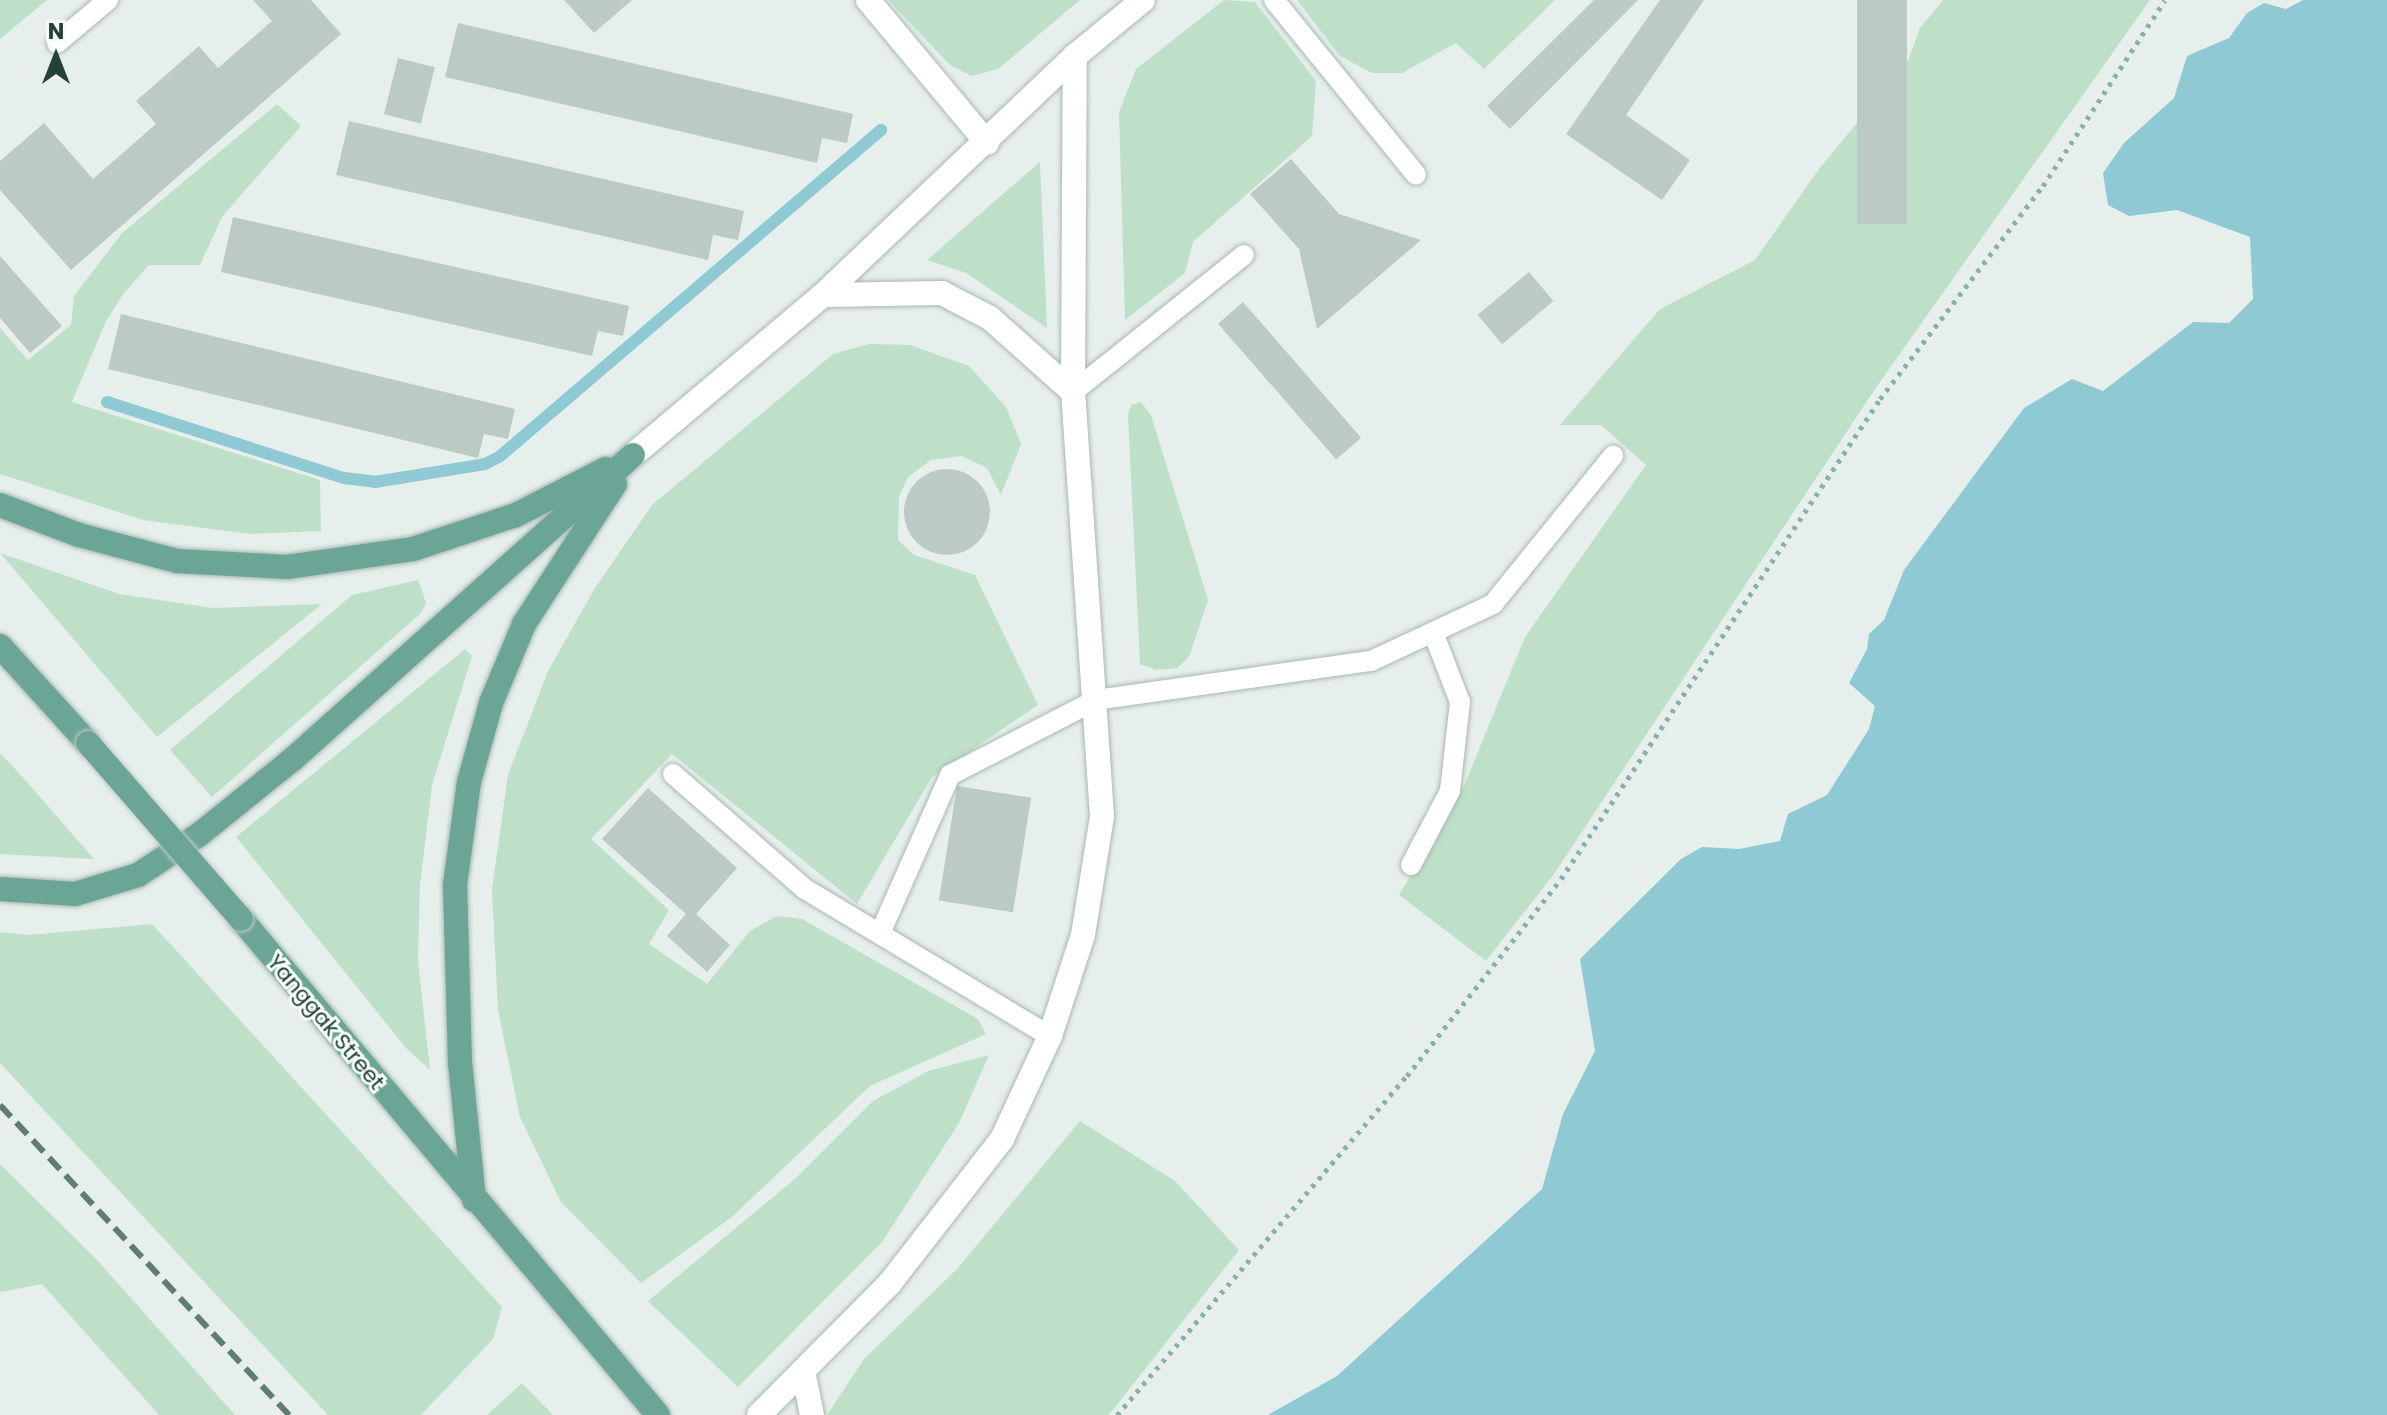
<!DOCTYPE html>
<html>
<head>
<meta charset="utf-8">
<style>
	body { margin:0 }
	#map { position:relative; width:2387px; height:1415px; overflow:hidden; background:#e6efeb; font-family:Poppins,sans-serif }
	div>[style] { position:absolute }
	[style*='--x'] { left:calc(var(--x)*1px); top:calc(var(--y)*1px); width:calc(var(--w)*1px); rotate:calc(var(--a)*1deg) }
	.green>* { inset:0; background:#bfe0c8 }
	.water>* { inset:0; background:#8ec9d4 }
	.stream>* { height:12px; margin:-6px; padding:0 6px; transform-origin:6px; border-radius:6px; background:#8ec9d4 }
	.building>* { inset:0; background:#bbcac4; transform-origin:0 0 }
	.round { border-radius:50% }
	.path>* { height:5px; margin-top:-2.5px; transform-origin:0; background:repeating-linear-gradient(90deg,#86b3a5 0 4px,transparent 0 10px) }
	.roads { filter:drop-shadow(0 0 2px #a8b8b2) drop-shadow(0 0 2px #a8b8b2) }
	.service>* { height:20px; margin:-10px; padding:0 10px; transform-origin:10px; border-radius:10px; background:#fff }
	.minor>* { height:24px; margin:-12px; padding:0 12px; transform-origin:12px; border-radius:12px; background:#fff }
	.primary>* { height:24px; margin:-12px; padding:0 12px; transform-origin:12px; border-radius:12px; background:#6aa596 }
	.rail>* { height:6px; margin-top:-3px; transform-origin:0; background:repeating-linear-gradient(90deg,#5f7d75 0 16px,transparent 0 24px) }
	.bridges { filter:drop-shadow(0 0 2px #c2cac8) drop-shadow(0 0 2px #c2cac8) }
	.primary-bridge>* { height:24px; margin:-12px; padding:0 12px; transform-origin:12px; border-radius:12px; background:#6aa596 }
	span { translate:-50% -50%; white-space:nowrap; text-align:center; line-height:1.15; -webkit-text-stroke:6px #f7fbf9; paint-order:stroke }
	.street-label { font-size:22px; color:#24423a }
	.north { position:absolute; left:16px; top:16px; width:80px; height:80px; -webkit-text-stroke:6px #f7fbf9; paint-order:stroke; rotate:0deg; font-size:22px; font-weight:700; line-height:32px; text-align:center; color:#24423a }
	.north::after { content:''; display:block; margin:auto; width:28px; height:36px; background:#24423a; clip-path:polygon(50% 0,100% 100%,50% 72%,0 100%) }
</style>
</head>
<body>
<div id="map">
	<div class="green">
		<div style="clip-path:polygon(0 0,47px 0,0 39px)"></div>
		<div style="clip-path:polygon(888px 0,1080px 0,998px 69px,972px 76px,951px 66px)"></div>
		<div style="clip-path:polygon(1224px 0,1255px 2px,1316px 81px,1312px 136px,1193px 242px,1185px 273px,1125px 320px,1119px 112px,1136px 69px)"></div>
		<div style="clip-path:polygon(1297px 0,1555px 0,1484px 69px,1456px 43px,1402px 73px,1372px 73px,1340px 56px)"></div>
		<div style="clip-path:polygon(1943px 0,2150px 0,1875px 389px,1554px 874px,1486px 961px,1399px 895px,1464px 786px,1525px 637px,1646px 465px,1601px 425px,1560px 425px,1660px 309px,1755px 260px,1819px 169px,1908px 61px,1920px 28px)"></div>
		<div style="clip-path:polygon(277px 104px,301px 126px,222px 217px,200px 265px,149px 265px,124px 293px,106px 321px,72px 402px,320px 480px,321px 531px,250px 534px,143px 520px,0 474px,0 328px,28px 360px,71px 325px,74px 296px,122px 233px)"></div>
		<div style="clip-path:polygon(1040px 162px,1047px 328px,966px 273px,927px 260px)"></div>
		<div style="clip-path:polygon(869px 344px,910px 345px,969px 366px,1006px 407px,1021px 444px,1001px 495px,987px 468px,962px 456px,931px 460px,908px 477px,899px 497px,898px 540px,914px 555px,975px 575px,1038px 705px,932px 777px,857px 904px,672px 754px,591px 839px,669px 910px,649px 944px,707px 984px,750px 931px,777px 916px,802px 919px,978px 1019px,986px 1034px,870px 1086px,732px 1217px,641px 1283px,561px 1202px,520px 1117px,498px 1010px,492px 889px,508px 775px,548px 671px,595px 588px,652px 505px,833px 354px)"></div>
		<div style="clip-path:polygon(1141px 402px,1151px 415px,1208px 600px,1189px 657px,1177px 668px,1156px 670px,1140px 664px,1128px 415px,1131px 405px)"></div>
		<div style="clip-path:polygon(0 553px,119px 594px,213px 608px,322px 604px,157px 737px)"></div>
		<div style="clip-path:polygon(418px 580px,426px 603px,421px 613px,212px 797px,170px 750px,352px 595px)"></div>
		<div style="clip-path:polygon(465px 649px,472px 656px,432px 785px,420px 884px,418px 960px,430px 1070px,406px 1048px,236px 837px)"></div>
		<div style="clip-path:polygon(0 753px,19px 773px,94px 859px,0 854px)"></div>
		<div style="clip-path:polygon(152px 924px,502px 1307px,493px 1339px,421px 1415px,328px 1415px,0 1063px,0 932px,29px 935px)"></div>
		<div style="clip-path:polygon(989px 1055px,959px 1123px,882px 1242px,738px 1387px,648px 1301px,796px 1178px,873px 1101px,928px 1071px)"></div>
		<div style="clip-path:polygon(1080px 1121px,1175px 1181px,1239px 1250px,1112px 1411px,1108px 1415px,827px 1415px,864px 1359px,957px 1269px)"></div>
		<div style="clip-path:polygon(0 1164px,98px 1261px,235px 1415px,159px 1415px,42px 1284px,0 1292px)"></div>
		<div style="clip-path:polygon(522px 1383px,553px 1415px,487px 1415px)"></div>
	</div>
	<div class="water">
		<div style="clip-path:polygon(2303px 0,2387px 0,2387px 1415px,1268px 1415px,1337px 1376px,1542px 1189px,1563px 1114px,1595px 1051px,1580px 959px,1681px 859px,1702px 847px,1739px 849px,1780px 841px,1788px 814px,1827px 795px,1869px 729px,1875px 706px,1849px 683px,1867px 649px,1869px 634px,1884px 620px,1904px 570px,2024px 408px,2072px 379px,2103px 391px,2193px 322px,2229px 323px,2253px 299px,2250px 237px,2177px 210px,2129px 216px,2108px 205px,2103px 173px,2124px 143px,2174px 98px,2187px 56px,2229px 38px,2247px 13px,2264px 3px,2286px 9px)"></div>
	</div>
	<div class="stream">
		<div style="--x:107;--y:402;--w:249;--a:17.8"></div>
		<div style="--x:344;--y:478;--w:31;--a:7"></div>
		<div style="--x:375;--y:482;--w:111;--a:-9.3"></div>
		<div style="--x:485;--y:464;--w:16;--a:-27"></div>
		<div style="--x:499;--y:457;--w:503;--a:-40.56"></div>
	</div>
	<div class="building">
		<div style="clip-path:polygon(253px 0,311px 0,341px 34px,71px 270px,0 190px,0 161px,44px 123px,93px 179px,156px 124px,136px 101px,199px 46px,218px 68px,272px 21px)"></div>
		<div style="clip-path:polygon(564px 0,632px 0,594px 33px)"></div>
		<div style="clip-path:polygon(1594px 0,1638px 0,1510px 129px,1487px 106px)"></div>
		<div style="clip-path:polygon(1660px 0,1704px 0,1626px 115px,1690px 160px,1662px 200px,1566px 134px)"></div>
		<div style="left:1857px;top:0;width:50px;height:224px"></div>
		<div style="clip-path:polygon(458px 23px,853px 114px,847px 143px,822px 138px,817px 163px,445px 77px)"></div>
		<div style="left:398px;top:58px;width:38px;height:58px;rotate:14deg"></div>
		<div style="clip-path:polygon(349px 121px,744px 211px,738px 240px,713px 235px,708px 260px,336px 175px)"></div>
		<div style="clip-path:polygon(1291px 159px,1339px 214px,1421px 240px,1317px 329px,1299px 249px,1250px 194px)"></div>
		<div style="clip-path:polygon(233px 217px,629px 306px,623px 336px,598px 331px,592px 356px,221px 272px)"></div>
		<div style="clip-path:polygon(0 256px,62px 326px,30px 353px,0 318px)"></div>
		<div style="left:1529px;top:272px;width:38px;height:67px;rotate:50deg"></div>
		<div style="left:1243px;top:302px;width:180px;height:33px;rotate:49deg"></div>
		<div style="clip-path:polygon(121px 314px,515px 409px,508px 439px,484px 434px,478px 458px,108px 369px)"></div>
		<div class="round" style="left:904px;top:469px;width:86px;height:86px"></div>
		<div style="left:957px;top:786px;width:75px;height:116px;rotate:9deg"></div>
		<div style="clip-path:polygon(648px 788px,737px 868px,696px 914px,730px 945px,707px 972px,667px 936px,686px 914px,602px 839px)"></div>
	</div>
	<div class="path">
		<div style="--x:1117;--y:1415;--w:446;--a:-49.5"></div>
		<div style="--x:1407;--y:1076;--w:250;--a:-52"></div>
		<div style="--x:1561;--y:879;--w:576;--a:-56.39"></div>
		<div style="--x:1880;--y:399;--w:268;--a:-52.6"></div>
		<div style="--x:2043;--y:186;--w:222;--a:-56.7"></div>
	</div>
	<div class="roads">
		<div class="service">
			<div style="--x:1274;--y:0;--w:225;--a:50.9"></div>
			<div style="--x:57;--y:43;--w:67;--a:-40.1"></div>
			<div style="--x:1073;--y:392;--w:219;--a:-38.7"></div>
			<div style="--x:673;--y:774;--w:175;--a:41.1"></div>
			<div style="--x:805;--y:889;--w:286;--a:31"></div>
			<div style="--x:1411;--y:865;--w:84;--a:-62.2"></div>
			<div style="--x:1450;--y:791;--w:90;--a:-83.6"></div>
			<div style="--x:1460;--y:702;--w:75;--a:-111.1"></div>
			<div style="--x:881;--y:931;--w:171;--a:-66.1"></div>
			<div style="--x:950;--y:775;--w:164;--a:-27.2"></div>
			<div style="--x:1096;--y:700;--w:278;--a:-8.1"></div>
			<div style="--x:1371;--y:661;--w:135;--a:-25"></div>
			<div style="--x:1493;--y:604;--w:191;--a:-51"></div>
		</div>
		<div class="minor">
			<div style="--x:868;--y:0;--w:186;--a:50.2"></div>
			<div style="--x:1073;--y:392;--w:336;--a:-89.7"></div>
			<div style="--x:633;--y:455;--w:248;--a:-40.1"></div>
			<div style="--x:823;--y:295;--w:347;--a:-43.5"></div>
			<div style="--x:1075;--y:56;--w:88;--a:-39.5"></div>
			<div style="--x:803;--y:1371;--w:45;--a:78.4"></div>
			<div style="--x:759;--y:1415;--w:186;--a:-45.2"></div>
			<div style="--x:890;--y:1283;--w:182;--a:-52.1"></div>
			<div style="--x:1002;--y:1139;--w:114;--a:-65"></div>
			<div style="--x:1050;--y:1036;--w:106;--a:-71.9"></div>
			<div style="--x:1083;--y:935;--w:121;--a:-80.9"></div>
			<div style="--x:1102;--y:816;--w:425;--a:-93.9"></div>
			<div style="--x:1073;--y:392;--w:111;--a:-138.3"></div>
			<div style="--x:990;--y:318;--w:54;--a:-152.5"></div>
			<div style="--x:942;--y:293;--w:119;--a:179"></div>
		</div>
		<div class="primary">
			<div style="--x:0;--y:505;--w:85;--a:20.8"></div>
			<div style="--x:79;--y:535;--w:101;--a:14.9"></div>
			<div style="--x:177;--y:561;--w:110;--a:3.1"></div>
			<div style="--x:287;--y:567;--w:127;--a:-8.1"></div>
			<div style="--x:413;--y:549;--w:108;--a:-18.3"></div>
			<div style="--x:516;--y:515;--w:101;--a:-27.1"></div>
			<div style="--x:0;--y:646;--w:131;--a:47.8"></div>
			<div style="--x:0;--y:889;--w:75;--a:3.8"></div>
			<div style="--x:75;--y:894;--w:66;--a:-16.8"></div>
			<div style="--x:138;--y:875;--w:74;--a:-33.5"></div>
			<div style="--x:200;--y:834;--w:119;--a:-38.9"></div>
			<div style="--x:293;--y:759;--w:456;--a:-41.8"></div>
			<div style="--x:241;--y:919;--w:648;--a:49.95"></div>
			<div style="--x:474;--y:1200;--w:138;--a:-95.8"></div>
			<div style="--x:460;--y:1063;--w:178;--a:-91.6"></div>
			<div style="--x:455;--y:885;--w:104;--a:-82.3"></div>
			<div style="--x:469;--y:782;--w:82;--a:-74.4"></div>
			<div style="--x:491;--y:703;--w:86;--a:-67.3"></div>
			<div style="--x:524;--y:624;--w:167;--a:-57"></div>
		</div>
	</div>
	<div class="rail">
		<div style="--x:0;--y:1105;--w:424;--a:47"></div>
	</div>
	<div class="bridges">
		<div class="primary-bridge">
			<div style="--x:88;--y:743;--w:233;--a:49"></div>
		</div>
	</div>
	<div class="street-label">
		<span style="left:326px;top:1022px;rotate:50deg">Yanggak Street</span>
	</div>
	<div class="north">N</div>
</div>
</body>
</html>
